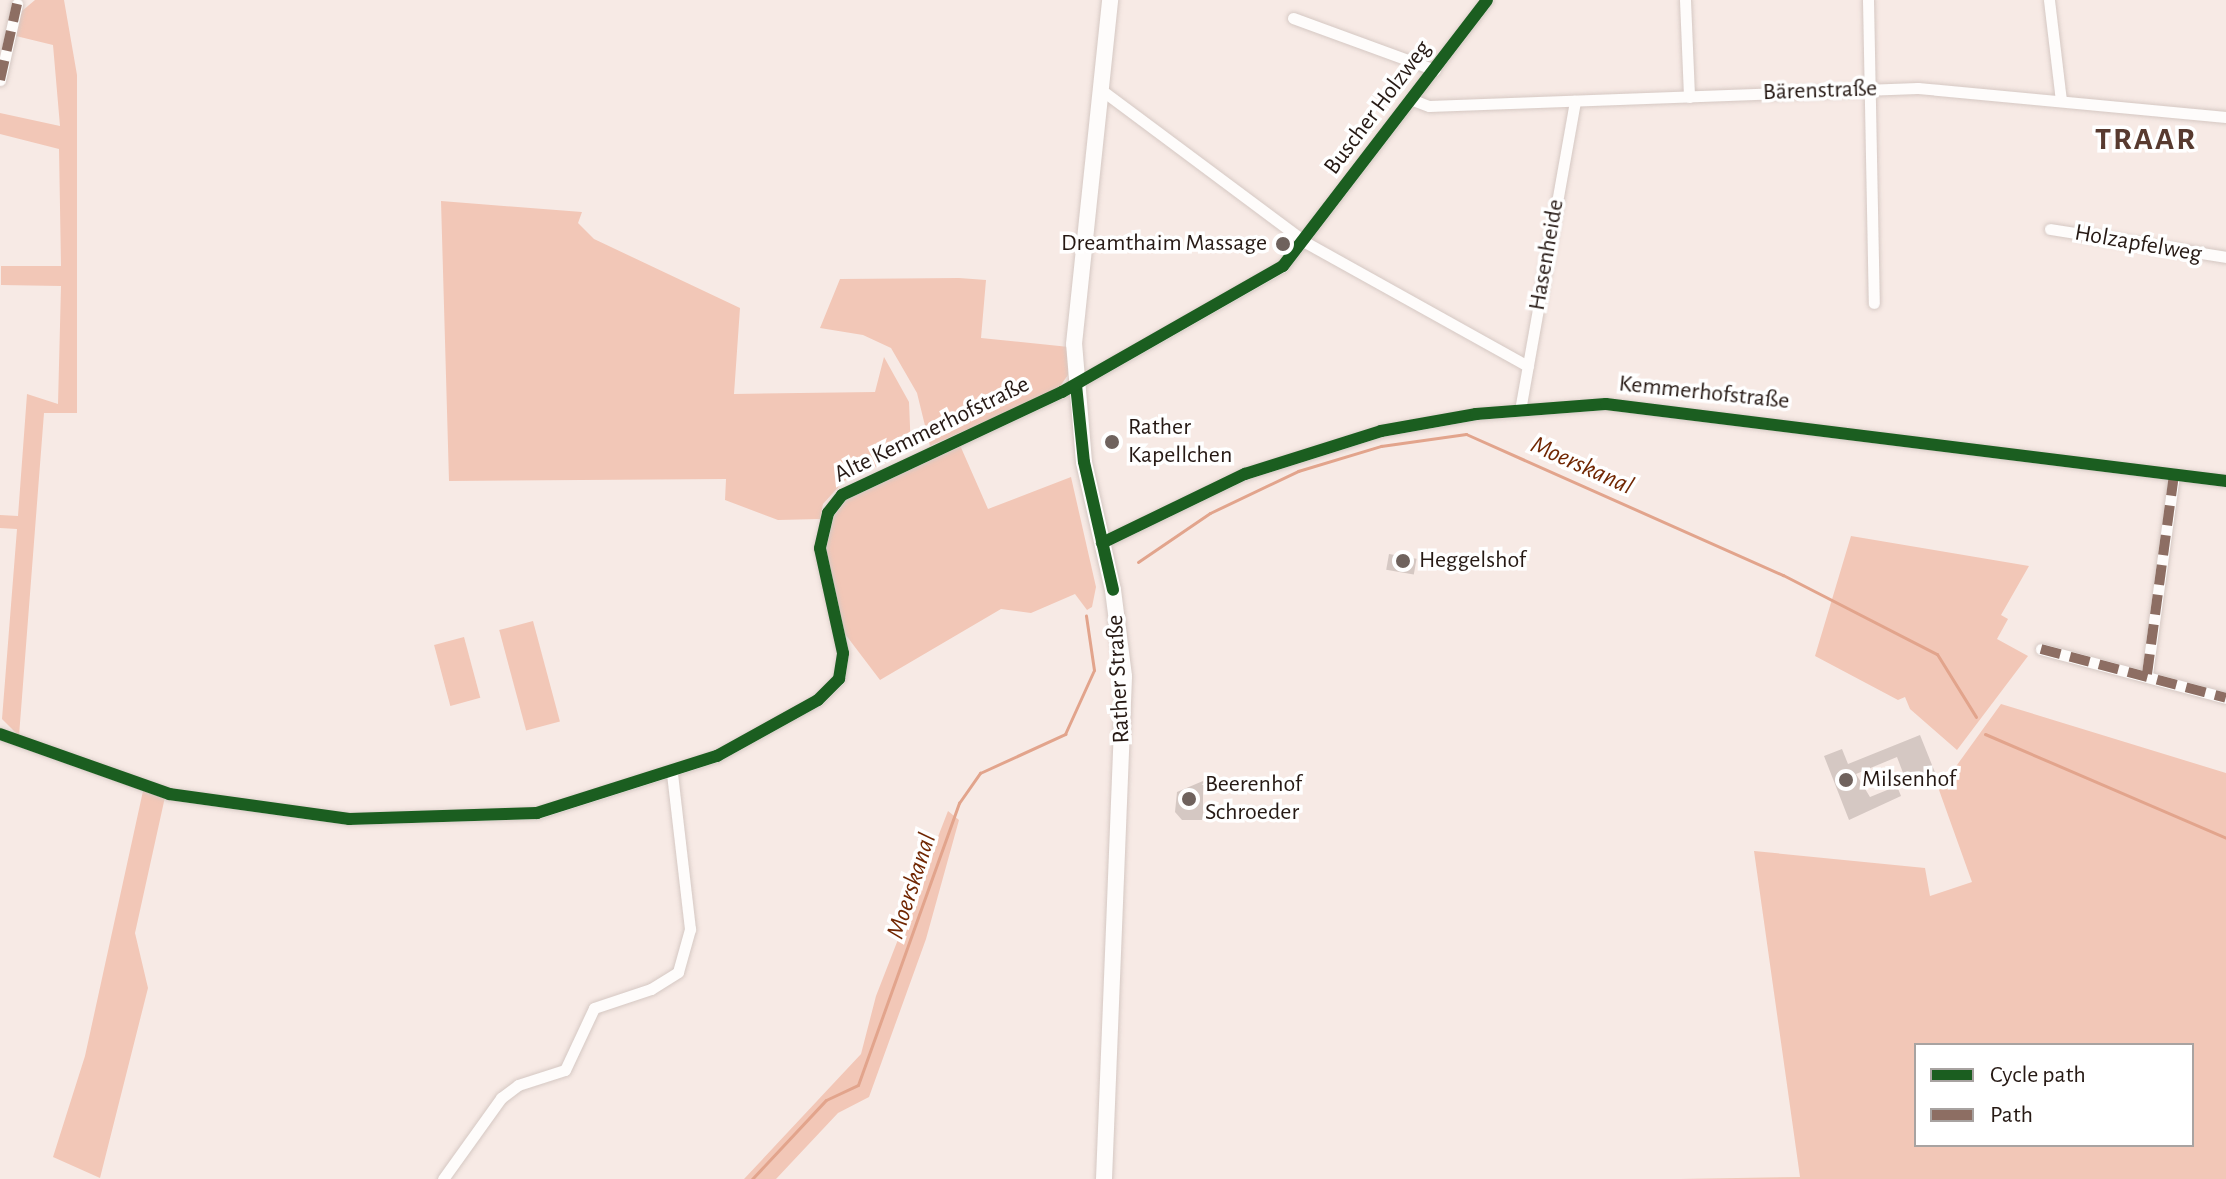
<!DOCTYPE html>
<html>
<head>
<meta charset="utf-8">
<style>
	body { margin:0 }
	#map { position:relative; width:2226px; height:1179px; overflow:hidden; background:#f7eae5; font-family:"Alegreya Sans",sans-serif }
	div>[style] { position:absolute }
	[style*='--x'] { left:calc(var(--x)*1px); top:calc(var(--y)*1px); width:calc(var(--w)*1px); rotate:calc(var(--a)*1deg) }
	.green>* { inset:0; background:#f2c7b7; transform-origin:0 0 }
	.stream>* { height:3px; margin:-1.5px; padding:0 1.5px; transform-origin:1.5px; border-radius:1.5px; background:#e2a48c }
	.building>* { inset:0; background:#d5c8c3; transform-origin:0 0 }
	.roads { filter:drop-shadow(0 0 2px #d5c8c3) drop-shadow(0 0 2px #d5c8c3) }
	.street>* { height:11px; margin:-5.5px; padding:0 5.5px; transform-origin:5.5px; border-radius:5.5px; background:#fefcfb }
	.secondary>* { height:16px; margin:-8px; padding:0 8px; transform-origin:8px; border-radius:8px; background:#fefcfb }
	.quiet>* { height:10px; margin-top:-5px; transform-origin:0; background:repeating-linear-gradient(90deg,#8d6e63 0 20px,transparent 0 30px) }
	.cycleway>* { height:12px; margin:-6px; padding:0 6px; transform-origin:6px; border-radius:6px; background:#1b5e20 }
	.dots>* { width:22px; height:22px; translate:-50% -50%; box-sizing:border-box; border:4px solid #fff; border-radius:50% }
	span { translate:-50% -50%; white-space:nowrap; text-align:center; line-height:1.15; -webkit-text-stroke:7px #fff; paint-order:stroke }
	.street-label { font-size:24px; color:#261914 }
	.poi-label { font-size:24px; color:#261914 }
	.right { translate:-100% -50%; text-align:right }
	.left { translate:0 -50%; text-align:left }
	.water-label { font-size:26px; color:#712703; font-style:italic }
	.district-label { font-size:32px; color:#583a2f; font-weight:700; letter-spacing:2px }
	.legend { position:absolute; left:1914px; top:1043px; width:280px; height:104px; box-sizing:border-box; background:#fff; border:2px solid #a8a3a1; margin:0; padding:10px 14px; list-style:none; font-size:24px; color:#261914 }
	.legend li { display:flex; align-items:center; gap:16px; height:40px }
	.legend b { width:40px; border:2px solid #a8a3a1 }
</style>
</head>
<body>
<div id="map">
	<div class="green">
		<div style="clip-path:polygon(35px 0,64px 0,77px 75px,77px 413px,44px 413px,19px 736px,2px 719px,17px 529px,0 528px,0 515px,18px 516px,27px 394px,58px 404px,61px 286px,1px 285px,1px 266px,61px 266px,59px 149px,0 134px,0 113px,60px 126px,53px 45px,16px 36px,22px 11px)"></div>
		<div style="clip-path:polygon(441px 201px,582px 212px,578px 223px,594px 239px,740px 308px,734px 394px,875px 392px,884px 357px,909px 402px,911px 451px,844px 481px,823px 504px,820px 519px,778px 520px,725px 500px,726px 479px,449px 481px)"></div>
		<div style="clip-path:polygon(959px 278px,986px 280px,981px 338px,1069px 347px,1068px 375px,1058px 389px,930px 446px,917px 393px,891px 348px,863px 335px,820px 328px,840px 279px)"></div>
		<div style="clip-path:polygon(959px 443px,988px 509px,1071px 477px,1096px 587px,1092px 607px,1087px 610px,1075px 594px,1031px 613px,1001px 609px,880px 680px,842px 630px,824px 547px,831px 516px,845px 498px)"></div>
		<div style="clip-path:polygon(1851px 536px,2029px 566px,2001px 615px,2008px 619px,1997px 639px,2028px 656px,1957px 750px,1910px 709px,1905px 697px,1898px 700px,1815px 656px)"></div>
		<div style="left:533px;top:621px;width:104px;height:35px;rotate:75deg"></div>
		<div style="left:464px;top:637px;width:63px;height:31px;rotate:75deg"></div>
		<div style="clip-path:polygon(evenodd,2001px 704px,2226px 773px,2226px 1179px,1680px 1179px,1800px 1177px,1754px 851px,1925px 868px,1930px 896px,1972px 882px,1939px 790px,2001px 704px,1916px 1045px,2192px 1045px,2192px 1145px,1916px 1145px,1916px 1045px)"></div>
		<div style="clip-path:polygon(143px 791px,165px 797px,135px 933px,148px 988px,100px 1178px,53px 1157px,85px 1056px)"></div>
		<div style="clip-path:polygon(948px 811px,959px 820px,926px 939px,869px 1097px,838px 1113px,776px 1179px,744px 1179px,861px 1054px,876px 996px)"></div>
	</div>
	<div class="stream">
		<div style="--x:1138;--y:562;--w:87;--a:-34.2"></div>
		<div style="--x:1210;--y:513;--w:98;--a:-25.5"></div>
		<div style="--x:1298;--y:471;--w:87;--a:-16.8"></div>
		<div style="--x:1381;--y:446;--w:86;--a:-8"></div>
		<div style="--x:1466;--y:434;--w:347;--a:24"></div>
		<div style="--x:1783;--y:575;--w:173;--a:27.2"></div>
		<div style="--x:1937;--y:654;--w:74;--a:58.2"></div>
		<div style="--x:1985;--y:734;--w:262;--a:23.3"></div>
		<div style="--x:752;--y:1179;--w:108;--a:-46.9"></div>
		<div style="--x:826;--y:1100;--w:35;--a:-25"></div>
		<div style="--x:858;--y:1085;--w:300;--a:-70.3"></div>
		<div style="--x:959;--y:803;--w:37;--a:-55"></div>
		<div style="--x:980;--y:773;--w:94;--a:-24.6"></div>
		<div style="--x:1065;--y:734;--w:70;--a:-65.6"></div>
		<div style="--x:1094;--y:670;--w:55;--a:-98.4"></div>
	</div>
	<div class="building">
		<div style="left:1389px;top:554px;width:28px;height:16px;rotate:10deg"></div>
		<div style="clip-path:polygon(1920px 735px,1936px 775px,1908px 786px,1897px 757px,1856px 774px,1870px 797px,1897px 786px,1901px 796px,1849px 820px,1824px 756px,1842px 749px,1848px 764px)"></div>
		<div style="clip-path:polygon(1203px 781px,1203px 820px,1182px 820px,1175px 812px,1177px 792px)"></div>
	</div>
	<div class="roads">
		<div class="street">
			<div style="--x:1685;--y:0;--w:97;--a:87.6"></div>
			<div style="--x:1868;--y:0;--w:303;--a:88.9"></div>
			<div style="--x:2049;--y:0;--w:101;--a:83.2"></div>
			<div style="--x:1293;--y:18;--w:151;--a:20.1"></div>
			<div style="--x:0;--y:80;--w:78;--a:-77.4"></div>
			<div style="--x:1100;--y:89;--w:256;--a:36.7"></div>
			<div style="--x:1305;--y:242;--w:255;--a:29.1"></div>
			<div style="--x:1413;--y:100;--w:17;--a:21"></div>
			<div style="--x:1429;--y:106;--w:489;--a:-2.1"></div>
			<div style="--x:1918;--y:88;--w:309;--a:5.4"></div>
			<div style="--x:2050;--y:229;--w:178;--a:9"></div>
			<div style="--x:1520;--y:410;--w:314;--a:-79.9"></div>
			<div style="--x:1102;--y:543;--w:159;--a:-25.8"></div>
			<div style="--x:1245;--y:474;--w:143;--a:-17.5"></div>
			<div style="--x:1381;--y:431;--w:97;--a:-10.1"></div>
			<div style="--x:1476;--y:414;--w:130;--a:-4.4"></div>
			<div style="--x:1606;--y:404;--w:625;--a:7.08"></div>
			<div style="--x:2041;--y:649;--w:191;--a:14.8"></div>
			<div style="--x:2147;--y:674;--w:202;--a:-82.3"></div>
			<div style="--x:0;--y:734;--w:179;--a:19.5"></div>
			<div style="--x:169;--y:794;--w:182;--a:7.9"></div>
			<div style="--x:349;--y:819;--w:188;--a:-1.8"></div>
			<div style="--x:537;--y:813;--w:189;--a:-17.6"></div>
			<div style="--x:717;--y:756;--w:115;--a:-29"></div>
			<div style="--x:818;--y:700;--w:30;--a:-45"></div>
			<div style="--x:839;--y:679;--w:26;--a:-81"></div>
			<div style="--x:843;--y:653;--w:107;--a:-102.4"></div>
			<div style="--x:820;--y:548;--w:36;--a:-77"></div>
			<div style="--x:828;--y:513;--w:23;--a:-52"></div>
			<div style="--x:842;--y:495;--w:243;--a:-25.1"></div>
			<div style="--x:1062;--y:392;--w:254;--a:-29.7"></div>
			<div style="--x:1283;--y:266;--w:335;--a:-52.5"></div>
			<div style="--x:443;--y:1179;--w:100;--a:-54.4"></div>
			<div style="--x:501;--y:1098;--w:21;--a:-37"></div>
			<div style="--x:518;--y:1085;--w:49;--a:-17.7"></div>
			<div style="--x:565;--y:1070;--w:68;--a:-64.9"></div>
			<div style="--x:594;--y:1008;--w:60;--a:-18.4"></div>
			<div style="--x:651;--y:989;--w:32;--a:-32"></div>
			<div style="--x:678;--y:972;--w:45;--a:-74.4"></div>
			<div style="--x:690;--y:929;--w:156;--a:-96.6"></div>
		</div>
		<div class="secondary">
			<div style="--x:1104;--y:1179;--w:503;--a:-87.72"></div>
			<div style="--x:1124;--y:676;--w:87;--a:-97.3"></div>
			<div style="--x:1113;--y:590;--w:131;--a:-102.8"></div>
			<div style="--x:1084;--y:462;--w:118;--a:-94.8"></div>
			<div style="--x:1074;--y:344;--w:346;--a:-84"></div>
		</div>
	</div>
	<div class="quiet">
		<div style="--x:0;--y:80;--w:78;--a:-77.4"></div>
		<div style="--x:2041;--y:649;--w:191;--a:14.8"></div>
		<div style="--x:2147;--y:674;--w:202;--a:-82.3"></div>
	</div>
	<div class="cycleway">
		<div style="--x:1076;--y:385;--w:77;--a:84.1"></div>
		<div style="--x:1084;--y:462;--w:131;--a:77.2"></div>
		<div style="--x:1102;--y:543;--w:159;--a:-25.8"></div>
		<div style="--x:1245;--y:474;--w:143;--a:-17.5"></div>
		<div style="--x:1381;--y:431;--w:97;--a:-10.1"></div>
		<div style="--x:1476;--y:414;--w:130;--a:-4.4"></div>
		<div style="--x:1606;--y:404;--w:625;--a:7.08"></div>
		<div style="--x:0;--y:734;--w:179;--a:19.5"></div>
		<div style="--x:169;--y:794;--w:182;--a:7.9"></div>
		<div style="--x:349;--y:819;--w:188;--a:-1.8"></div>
		<div style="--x:537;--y:813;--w:189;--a:-17.6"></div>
		<div style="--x:717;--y:756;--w:115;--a:-29"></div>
		<div style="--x:818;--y:700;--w:30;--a:-45"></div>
		<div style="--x:839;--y:679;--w:26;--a:-81"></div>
		<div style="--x:843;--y:653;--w:107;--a:-102.4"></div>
		<div style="--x:820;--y:548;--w:36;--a:-77"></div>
		<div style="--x:828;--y:513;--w:23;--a:-52"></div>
		<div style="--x:842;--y:495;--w:243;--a:-25.1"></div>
		<div style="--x:1062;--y:392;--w:254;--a:-29.7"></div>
		<div style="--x:1283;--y:266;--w:335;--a:-52.5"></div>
	</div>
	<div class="dots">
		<div style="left:1283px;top:244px;background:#6f625d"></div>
		<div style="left:1112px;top:442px;background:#6f625d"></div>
		<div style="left:1403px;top:561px;background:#6f625d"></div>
		<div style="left:1846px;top:780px;background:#6f625d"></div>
		<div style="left:1189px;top:799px;background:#6f625d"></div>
	</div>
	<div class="street-label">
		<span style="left:1820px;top:91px;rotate:-2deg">Bärenstraße</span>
		<span style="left:1378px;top:108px;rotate:-53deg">Buscher Holzweg</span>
		<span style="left:2138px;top:244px;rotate:10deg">Holzapfelweg</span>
		<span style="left:1547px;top:255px;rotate:-80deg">Hasenheide</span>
		<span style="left:1704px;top:393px;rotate:6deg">Kemmerhofstraße</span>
		<span style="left:932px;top:430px;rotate:-26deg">Alte Kemmerhofstraße</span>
		<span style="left:1119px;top:679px;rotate:-93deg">Rather Straße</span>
	</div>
	<div class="poi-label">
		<span class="right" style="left:1267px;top:244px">Dreamthaim Massage</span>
		<span class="left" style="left:1128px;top:442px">Rather<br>Kapellchen</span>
		<span class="left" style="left:1419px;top:561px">Heggelshof</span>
		<span class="left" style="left:1862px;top:780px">Milsenhof</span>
		<span class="left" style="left:1205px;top:799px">Beerenhof<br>Schroeder</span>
	</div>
	<div class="water-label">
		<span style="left:1582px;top:466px;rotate:24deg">Moerskanal</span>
		<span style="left:912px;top:886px;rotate:-72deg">Moerskanal</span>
	</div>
	<div class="district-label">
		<span style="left:2146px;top:139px">TRAAR</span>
	</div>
	<ul class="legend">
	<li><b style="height:10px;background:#1b5e20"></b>Cycle path</li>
	<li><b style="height:10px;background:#8d6e63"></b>Path</li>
	</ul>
</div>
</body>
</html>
